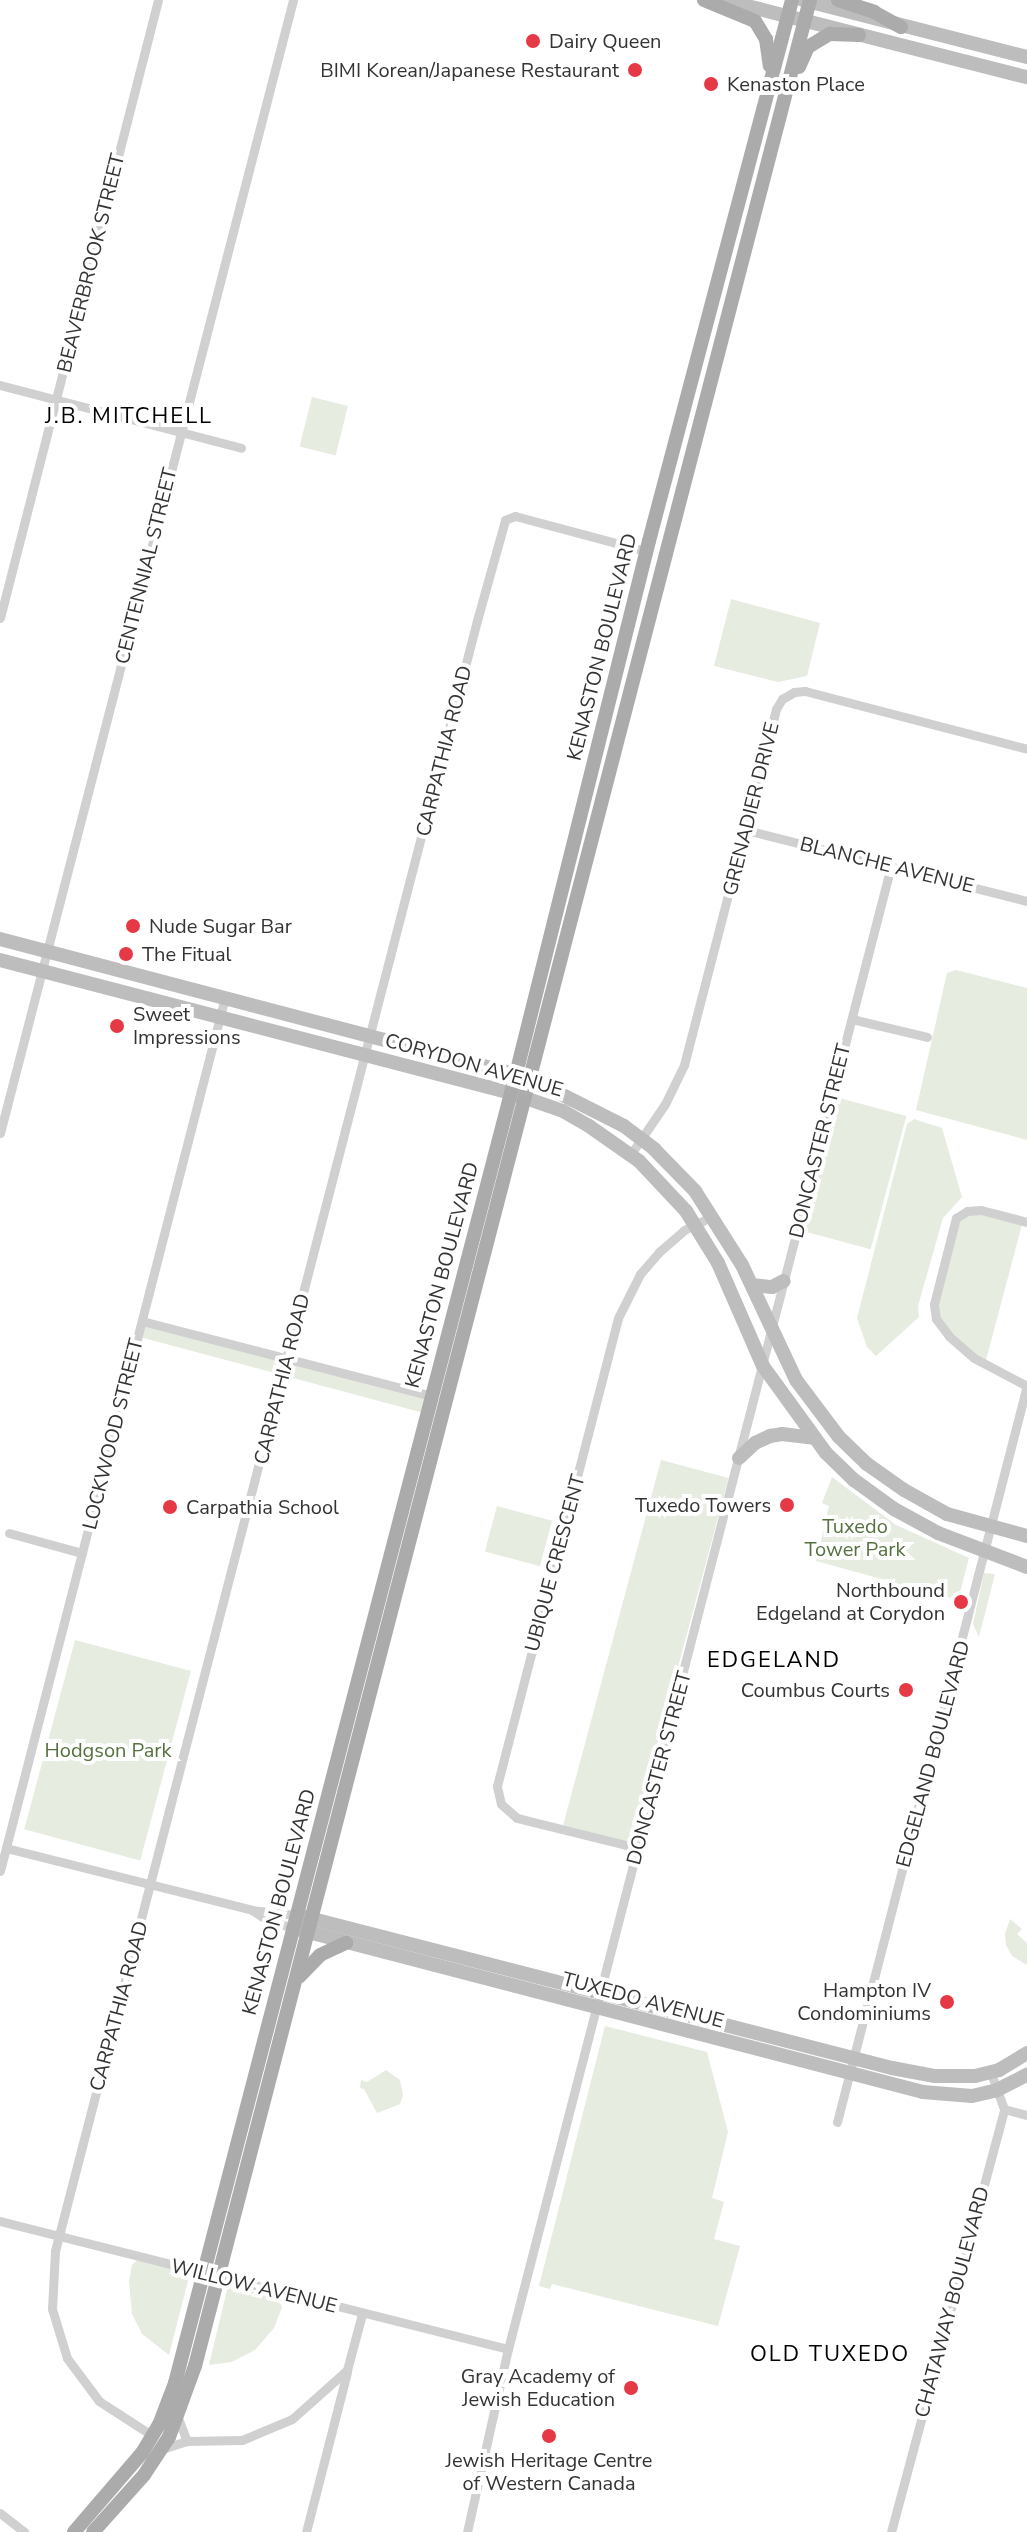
<!DOCTYPE html>
<html>
<head>
<meta charset="utf-8">
<style>
	body { margin:0 }
	#map { position:relative; width:1027px; height:2532px; overflow:hidden; background:#fff; font-family:"Nunito Sans",sans-serif }
	div>[style] { position:absolute }
	[style*='--x'] { left:calc(var(--x)*1px); top:calc(var(--y)*1px); width:calc(var(--w)*1px); rotate:calc(var(--a)*1deg) }
	.green>* { inset:0; background:#e6ecdf; transform-origin:0 0 }
	.street>* { height:9px; margin:-4.5px; padding:0 4.5px; transform-origin:4.5px; border-radius:4.5px; background:#d0d0d0 }
	.secondary>* { height:14px; margin:-7px; padding:0 7px; transform-origin:7px; border-radius:7px; background:#bdbdbd }
	.primary>* { height:14px; margin:-7px; padding:0 7px; transform-origin:7px; border-radius:7px; background:#ababab }
	.dots>* { width:22px; height:22px; translate:-50% -50%; box-sizing:border-box; border:4px solid #fff; border-radius:50% }
	span { translate:-50% -50%; white-space:nowrap; text-align:center; line-height:1.15; -webkit-text-stroke:8px #fff; paint-order:stroke }
	.poi-label { font-size:20px; color:#333 }
	.left { translate:0 -50%; text-align:left }
	.right { translate:-100% -50%; text-align:right }
	.street-label { font-size:20px; color:#333 }
	.park-label { font-size:20px; color:#56703f }
	.neighbourhood-label { font-size:22px; color:#000; letter-spacing:2px }
</style>
</head>
<body>
<div id="map">
	<div class="green">
		<div style="left:312px;top:397px;width:37px;height:51px;rotate:14deg"></div>
		<div style="clip-path:polygon(731px 599px,820px 623px,807px 676px,778px 682px,714px 666px)"></div>
		<div style="clip-path:polygon(956px 970px,1027px 988px,1027px 1140px,916px 1110px,947px 973px)"></div>
		<div style="left:832px;top:1096px;width:77px;height:138px;rotate:15deg"></div>
		<div style="clip-path:polygon(914px 1119px,942px 1128px,962px 1197px,943px 1218px,918px 1306px,919px 1317px,876px 1356px,867px 1347px,857px 1318px,907px 1124px)"></div>
		<div style="clip-path:polygon(967px 1211px,1023px 1221px,985px 1364px,936px 1319px,934px 1304px,956px 1218px)"></div>
		<div style="left:142px;top:1321px;width:299px;height:16px;rotate:15deg"></div>
		<div style="left:661px;top:1460px;width:70px;height:378px;rotate:15deg"></div>
		<div style="clip-path:polygon(832px 1477px,896px 1525px,969px 1558px,958px 1600px,816px 1561px,829px 1506px,822px 1503px)"></div>
		<div style="left:497px;top:1506px;width:57px;height:47px;rotate:15deg"></div>
		<div style="clip-path:polygon(984px 1573px,995px 1574px,979px 1637px,973px 1624px)"></div>
		<div style="left:75px;top:1640px;width:120px;height:196px;rotate:15deg"></div>
		<div style="clip-path:polygon(1010px 1919px,1022px 1929px,1017px 1934px,1027px 1943px,1027px 1965px,1012px 1956px,1006px 1945px,1005px 1934px)"></div>
		<div style="clip-path:polygon(605px 2026px,707px 2052px,728px 2132px,712px 2198px,724px 2202px,714px 2239px,740px 2246px,718px 2326px,552px 2284px,550px 2289px,539px 2286px)"></div>
		<div style="clip-path:polygon(386px 2070px,400px 2080px,403px 2095px,400px 2104px,377px 2113px,364px 2089px,360px 2088px,361px 2080px,367px 2082px)"></div>
		<div style="clip-path:polygon(137px 2260px,190px 2273px,169px 2355px,142px 2334px,132px 2314px,129px 2281px,132px 2265px)"></div>
		<div style="clip-path:polygon(228px 2286px,277px 2297px,282px 2307px,274px 2328px,255px 2350px,232px 2362px,209px 2365px)"></div>
	</div>
	<div class="street">
		<div style="--x:0;--y:385;--w:249;--a:14.6"></div>
		<div style="--x:0;--y:618;--w:638;--a:-75.66"></div>
		<div style="--x:746;--y:830;--w:290;--a:14.2"></div>
		<div style="--x:852;--y:1019;--w:77;--a:13.5"></div>
		<div style="--x:0;--y:1133;--w:1170;--a:-75.5"></div>
		<div style="--x:631;--y:1154;--w:60;--a:-55.8"></div>
		<div style="--x:665;--y:1104;--w:43;--a:-64"></div>
		<div style="--x:684;--y:1065;--w:368;--a:-75.5"></div>
		<div style="--x:776;--y:709;--w:12;--a:-59"></div>
		<div style="--x:782;--y:699;--w:14;--a:-30"></div>
		<div style="--x:794;--y:692;--w:11;--a:-5"></div>
		<div style="--x:805;--y:691;--w:229;--a:14.6"></div>
		<div style="--x:142;--y:1321;--w:299;--a:14.5"></div>
		<div style="--x:1027;--y:1386;--w:60;--a:-152.2"></div>
		<div style="--x:974;--y:1358;--w:33;--a:-139"></div>
		<div style="--x:949;--y:1336;--w:21;--a:-127"></div>
		<div style="--x:936;--y:1319;--w:15;--a:-98"></div>
		<div style="--x:934;--y:1304;--w:89;--a:-75.7"></div>
		<div style="--x:956;--y:1218;--w:13;--a:-32"></div>
		<div style="--x:967;--y:1211;--w:14;--a:-4"></div>
		<div style="--x:981;--y:1210;--w:48;--a:14.6"></div>
		<div style="--x:9;--y:1533;--w:76;--a:15.3"></div>
		<div style="--x:6;--y:1848;--w:254;--a:14.1"></div>
		<div style="--x:252;--y:1910;--w:44;--a:6.5"></div>
		<div style="--x:638;--y:1848;--w:125;--a:-166.1"></div>
		<div style="--x:517;--y:1818;--w:21;--a:-139"></div>
		<div style="--x:501;--y:1804;--w:18;--a:-103"></div>
		<div style="--x:497;--y:1786;--w:483;--a:-75.5"></div>
		<div style="--x:618;--y:1318;--w:49;--a:-63.4"></div>
		<div style="--x:640;--y:1274;--w:29;--a:-49"></div>
		<div style="--x:659;--y:1252;--w:33;--a:-41"></div>
		<div style="--x:684;--y:1230;--w:30;--a:-26"></div>
		<div style="--x:0;--y:1871;--w:902;--a:-75.56"></div>
		<div style="--x:252;--y:1910;--w:18;--a:34"></div>
		<div style="--x:267;--y:1920;--w:27;--a:17"></div>
		<div style="--x:1004;--y:2109;--w:24;--a:15"></div>
		<div style="--x:837;--y:2122;--w:761;--a:-75.54"></div>
		<div style="--x:0;--y:2221;--w:524;--a:14.14"></div>
		<div style="--x:178;--y:2418;--w:25;--a:69"></div>
		<div style="--x:153;--y:2436;--w:64;--a:-147.1"></div>
		<div style="--x:99;--y:2401;--w:54;--a:-126.7"></div>
		<div style="--x:67;--y:2358;--w:51;--a:-107"></div>
		<div style="--x:52;--y:2309;--w:58;--a:-87"></div>
		<div style="--x:55;--y:2251;--w:1688;--a:-75.49"></div>
		<div style="--x:478;--y:617;--w:101;--a:-74.4"></div>
		<div style="--x:505;--y:520;--w:11;--a:-22"></div>
		<div style="--x:515;--y:516;--w:136;--a:15"></div>
		<div style="--x:162;--y:2449;--w:26;--a:-18"></div>
		<div style="--x:187;--y:2441;--w:55;--a:-1"></div>
		<div style="--x:242;--y:2440;--w:54;--a:-22.8"></div>
		<div style="--x:292;--y:2419;--w:74;--a:-41.7"></div>
		<div style="--x:347;--y:2370;--w:58;--a:-75"></div>
		<div style="--x:0;--y:2513;--w:31;--a:38"></div>
		<div style="--x:306;--y:2532;--w:165;--a:-75.6"></div>
		<div style="--x:467;--y:2532;--w:188;--a:-77.4"></div>
		<div style="--x:508;--y:2349;--w:1532;--a:-75.52"></div>
		<div style="--x:891;--y:2532;--w:438;--a:-75"></div>
		<div style="--x:1004;--y:2109;--w:38;--a:-110"></div>
	</div>
	<div class="secondary">
		<div style="--x:724;--y:0;--w:313;--a:14.3"></div>
		<div style="--x:803;--y:0;--w:231;--a:14.3"></div>
		<div style="--x:0;--y:939;--w:547;--a:14.72"></div>
		<div style="--x:529;--y:1078;--w:106;--a:26.8"></div>
		<div style="--x:624;--y:1126;--w:38;--a:37"></div>
		<div style="--x:654;--y:1149;--w:59;--a:45.7"></div>
		<div style="--x:695;--y:1191;--w:88;--a:57.6"></div>
		<div style="--x:742;--y:1265;--w:127;--a:64.8"></div>
		<div style="--x:796;--y:1380;--w:71;--a:53"></div>
		<div style="--x:839;--y:1437;--w:39;--a:44"></div>
		<div style="--x:867;--y:1464;--w:45;--a:35.1"></div>
		<div style="--x:904;--y:1490;--w:49;--a:29.2"></div>
		<div style="--x:947;--y:1514;--w:83;--a:15.4"></div>
		<div style="--x:0;--y:960;--w:528;--a:14.59"></div>
		<div style="--x:511;--y:1093;--w:55;--a:19.1"></div>
		<div style="--x:563;--y:1111;--w:30;--a:30"></div>
		<div style="--x:589;--y:1126;--w:61;--a:35"></div>
		<div style="--x:639;--y:1161;--w:69;--a:46.8"></div>
		<div style="--x:686;--y:1211;--w:61;--a:58.4"></div>
		<div style="--x:718;--y:1263;--w:112;--a:66.4"></div>
		<div style="--x:763;--y:1366;--w:107;--a:54.1"></div>
		<div style="--x:826;--y:1453;--w:39;--a:44"></div>
		<div style="--x:854;--y:1480;--w:49;--a:35.9"></div>
		<div style="--x:894;--y:1509;--w:50;--a:28.6"></div>
		<div style="--x:938;--y:1533;--w:95;--a:20.9"></div>
		<div style="--x:752;--y:1285;--w:20;--a:6"></div>
		<div style="--x:772;--y:1287;--w:13;--a:-27"></div>
		<div style="--x:739;--y:1458;--w:22;--a:-43"></div>
		<div style="--x:755;--y:1443;--w:17;--a:-25"></div>
		<div style="--x:770;--y:1436;--w:12;--a:-9"></div>
		<div style="--x:782;--y:1434;--w:32;--a:7"></div>
		<div style="--x:301;--y:1916;--w:610;--a:14.42"></div>
		<div style="--x:892;--y:2068;--w:44;--a:10.5"></div>
		<div style="--x:935;--y:2076;--w:40;--a:0"></div>
		<div style="--x:975;--y:2076;--w:25;--a:-14"></div>
		<div style="--x:999;--y:2070;--w:33;--a:-31"></div>
		<div style="--x:293;--y:1928;--w:651;--a:14.59"></div>
		<div style="--x:923;--y:2092;--w:49;--a:4.7"></div>
		<div style="--x:972;--y:2096;--w:26;--a:-13"></div>
		<div style="--x:997;--y:2090;--w:34;--a:-27"></div>
	</div>
	<div class="primary">
		<div style="--x:704;--y:0;--w:55;--a:22.4"></div>
		<div style="--x:755;--y:21;--w:21;--a:59"></div>
		<div style="--x:766;--y:39;--w:27;--a:82"></div>
		<div style="--x:838;--y:0;--w:38;--a:18"></div>
		<div style="--x:874;--y:12;--w:31;--a:29"></div>
		<div style="--x:799;--y:67;--w:22;--a:-66"></div>
		<div style="--x:808;--y:47;--w:26;--a:-31"></div>
		<div style="--x:830;--y:34;--w:29;--a:2"></div>
		<div style="--x:299;--y:1977;--w:30;--a:-46"></div>
		<div style="--x:320;--y:1955;--w:29;--a:-25"></div>
		<div style="--x:74;--y:2532;--w:104;--a:-49.3"></div>
		<div style="--x:142;--y:2453;--w:33;--a:-59"></div>
		<div style="--x:159;--y:2425;--w:45;--a:-69.1"></div>
		<div style="--x:175;--y:2383;--w:1353;--a:-75.4"></div>
		<div style="--x:516;--y:1074;--w:549;--a:-75.99"></div>
		<div style="--x:649;--y:541;--w:560;--a:-75.19"></div>
		<div style="--x:93;--y:2532;--w:76;--a:-48.2"></div>
		<div style="--x:144;--y:2475;--w:45;--a:-56.7"></div>
		<div style="--x:169;--y:2437;--w:76;--a:-69.9"></div>
		<div style="--x:195;--y:2366;--w:2445;--a:-75.43"></div>
	</div>
	<div class="dots">
		<div style="left:533px;top:41px;background:#e63946"></div>
		<div style="left:635px;top:70px;background:#e63946"></div>
		<div style="left:711px;top:84px;background:#e63946"></div>
		<div style="left:133px;top:926px;background:#e63946"></div>
		<div style="left:126px;top:954px;background:#e63946"></div>
		<div style="left:117px;top:1026px;background:#e63946"></div>
		<div style="left:787px;top:1505px;background:#e63946"></div>
		<div style="left:170px;top:1507px;background:#e63946"></div>
		<div style="left:961px;top:1602px;background:#e63946"></div>
		<div style="left:906px;top:1690px;background:#e63946"></div>
		<div style="left:947px;top:2002px;background:#e63946"></div>
		<div style="left:631px;top:2388px;background:#e63946"></div>
		<div style="left:549px;top:2436px;background:#e63946"></div>
	</div>
	<div class="poi-label">
		<span class="left" style="left:549px;top:41px">Dairy Queen</span>
		<span class="right" style="left:619px;top:70px">BIMI Korean/Japanese Restaurant</span>
		<span class="left" style="left:727px;top:84px">Kenaston Place</span>
		<span class="left" style="left:149px;top:926px">Nude Sugar Bar</span>
		<span class="left" style="left:142px;top:954px">The Fitual</span>
		<span class="left" style="left:133px;top:1026px">Sweet<br>Impressions</span>
		<span class="right" style="left:771px;top:1505px">Tuxedo Towers</span>
		<span class="left" style="left:186px;top:1507px">Carpathia School</span>
		<span class="right" style="left:945px;top:1602px">Northbound<br>Edgeland at Corydon</span>
		<span class="right" style="left:890px;top:1690px">Coumbus Courts</span>
		<span class="right" style="left:931px;top:2002px">Hampton IV<br>Condominiums</span>
		<span class="right" style="left:615px;top:2388px">Gray Academy of<br>Jewish Education</span>
		<span style="left:549px;top:2472px">Jewish Heritage Centre<br>of Western Canada</span>
	</div>
	<div class="street-label">
		<span style="left:91px;top:263px;rotate:-76deg">BEAVERBROOK STREET</span>
		<span style="left:146px;top:566px;rotate:-76deg">CENTENNIAL STREET</span>
		<span style="left:602px;top:647px;rotate:-76deg">KENASTON BOULEVARD</span>
		<span style="left:444px;top:751px;rotate:-76deg">CARPATHIA ROAD</span>
		<span style="left:751px;top:809px;rotate:-76deg">GRENADIER DRIVE</span>
		<span style="left:887px;top:865px;rotate:14deg">BLANCHE AVENUE</span>
		<span style="left:474px;top:1065px;rotate:16deg">CORYDON AVENUE</span>
		<span style="left:820px;top:1141px;rotate:-76deg">DONCASTER STREET</span>
		<span style="left:442px;top:1275px;rotate:-75deg">KENASTON BOULEVARD</span>
		<span style="left:282px;top:1379px;rotate:-76deg">CARPATHIA ROAD</span>
		<span style="left:113px;top:1434px;rotate:-76deg">LOCKWOOD STREET</span>
		<span style="left:555px;top:1563px;rotate:-75deg">UBIQUE CRESCENT</span>
		<span style="left:933px;top:1754px;rotate:-75deg">EDGELAND BOULEVARD</span>
		<span style="left:659px;top:1768px;rotate:-75deg">DONCASTER STREET</span>
		<span style="left:279px;top:1902px;rotate:-75deg">KENASTON BOULEVARD</span>
		<span style="left:643px;top:2000px;rotate:15deg">TUXEDO AVENUE</span>
		<span style="left:119px;top:2006px;rotate:-75deg">CARPATHIA ROAD</span>
		<span style="left:254px;top:2286px;rotate:14deg">WILLOW AVENUE</span>
		<span style="left:952px;top:2302px;rotate:-75deg">CHATAWAY BOULEVARD</span>
	</div>
	<div class="park-label">
		<span style="left:855px;top:1538px">Tuxedo<br>Tower Park</span>
		<span style="left:108px;top:1750px">Hodgson Park</span>
	</div>
	<div class="neighbourhood-label">
		<span style="left:129px;top:417px">J.B. MITCHELL</span>
		<span style="left:774px;top:1661px">EDGELAND</span>
		<span style="left:830px;top:2355px">OLD TUXEDO</span>
	</div>
</div>
</body>
</html>
